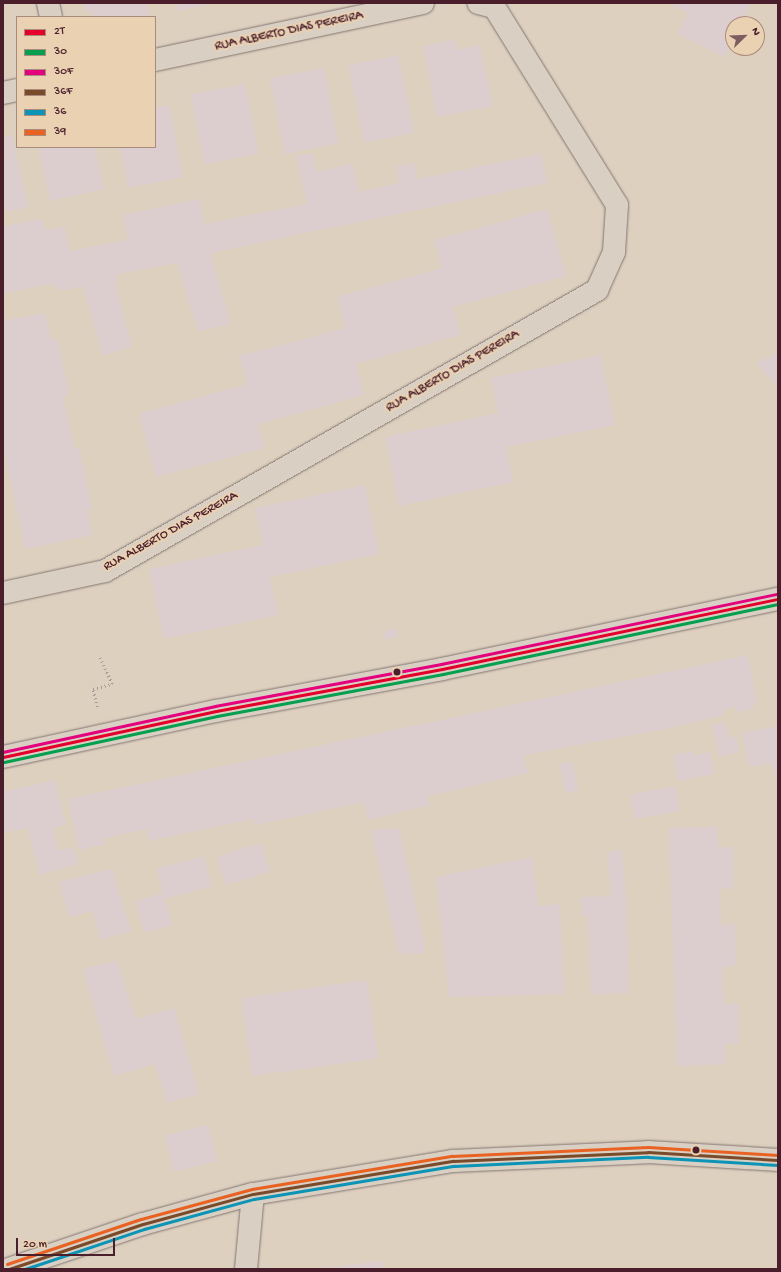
<!DOCTYPE html>
<html>
<head>
<meta charset="utf-8">
<style>
	body { margin:0 }
	#map { position:relative; width:781px; height:1272px; overflow:hidden; background:#ddd0bf; font-family:"Gochi Hand",sans-serif }
	div>[style] { position:absolute }
	[style*='--x'] { left:calc(var(--x)*1px); top:calc(var(--y)*1px); width:calc(var(--w)*1px); rotate:calc(var(--a)*1deg) }
	.building>* { inset:0; background:#dccece; transform-origin:0 0 }
	.path>* { height:2.5px; margin-top:-1.25px; transform-origin:0; background:repeating-linear-gradient(90deg,#a59a93 0 1px,transparent 0 4px) }
	.roads { filter:drop-shadow(0 0 1px #847671) drop-shadow(0 0 1px #847671) }
	.minor>* { height:22px; margin:-11px; padding:0 11px; transform-origin:11px; border-radius:11px; background:#d9cfc3 }
	.tertiary>* { height:22px; margin:-11px; padding:0 11px; transform-origin:11px; border-radius:11px; background:#d9cfc3 }
	.primary>* { height:22px; margin:-11px; padding:0 11px; transform-origin:11px; border-radius:11px; background:#d9cfc3 }
	.bus-1>* { height:3px; margin:-1.5px; padding:0 1.5px; transform-origin:1.5px; border-radius:1.5px; background:#e4002b }
	.bus-2>* { height:3px; margin:-1.5px; padding:0 1.5px; transform-origin:1.5px; border-radius:1.5px; background:#049f4f }
	.bus-3>* { height:3px; margin:-1.5px; padding:0 1.5px; transform-origin:1.5px; border-radius:1.5px; background:#e5007d }
	.bus-4>* { height:3px; margin:-1.5px; padding:0 1.5px; transform-origin:1.5px; border-radius:1.5px; background:#7a4b2a }
	.bus-5>* { height:3px; margin:-1.5px; padding:0 1.5px; transform-origin:1.5px; border-radius:1.5px; background:#0b94b6 }
	.bus-6>* { height:3px; margin:-1.5px; padding:0 1.5px; transform-origin:1.5px; border-radius:1.5px; background:#ea6222 }
	.dots>* { width:11px; height:11px; translate:-50% -50%; box-sizing:border-box; border:2px solid #ead1b2; border-radius:50% }
	span { translate:-50% -50%; white-space:nowrap; text-align:center; line-height:1.15; -webkit-text-stroke:4px #ead1b2; paint-order:stroke }
	.street-label { font-size:13px; color:#4a1f2b }
	.frame { position:absolute; inset:0; border:4px solid #4a1f2b; pointer-events:none }
	.legend { position:absolute; left:16px; top:16px; width:140px; height:132px; box-sizing:border-box; background:#ead1b2; border:1px solid #aa8a7c; margin:0; padding:5px 7px; list-style:none; font-size:12px; color:#4a1f2b }
	.legend li { display:flex; align-items:center; gap:8px; height:20px }
	.legend b { width:20px; border:1px solid #aa8a7c }
	.north { position:absolute; left:725px; top:16px; width:40px; height:40px; box-sizing:border-box; background:#ead1b2; border:1px solid #aa8a7c; border-radius:50%; rotate:67deg; font-size:11px; font-weight:700; line-height:16px; text-align:center; color:#4a1f2b }
	.north::after { content:''; display:block; margin:auto; width:14px; height:18px; background:#7d5d5f; clip-path:polygon(50% 0,100% 100%,50% 72%,0 100%) }
	.scale { position:absolute; left:16px; top:1238px; width:99px; height:18px; box-sizing:border-box; border:2px solid #4a1f2b; border-top:0; padding-left:5px; font-size:12px; line-height:14px; white-space:nowrap; color:#4a1f2b; -webkit-text-stroke:3px #ead1b2; paint-order:stroke }
</style>
</head>
<body>
<div id="map">
	<div class="building">
		<div style="clip-path:polygon(84px 3px,146px 3px,148px 16px,93px 17px,92px 11px,86px 11px)"></div>
		<div style="clip-path:polygon(177px 3px,209px 3px,210px 4px,178px 11px)"></div>
		<div style="clip-path:polygon(668px 3px,751px 3px,741px 24px,733px 24px,733px 40px,725px 57px,678px 34px,688px 13px)"></div>
		<div style="clip-path:polygon(454px 40px,456px 50px,480px 45px,493px 106px,437px 117px,423px 46px)"></div>
		<div style="left:398px;top:55px;width:79px;height:51px;rotate:78deg"></div>
		<div style="left:324px;top:68px;width:77px;height:55px;rotate:79deg"></div>
		<div style="left:245px;top:84px;width:71px;height:55px;rotate:79deg"></div>
		<div style="clip-path:polygon(169px 105px,183px 177px,128px 188px,120px 147px,155px 147px,155px 108px)"></div>
		<div style="clip-path:polygon(12px 135px,28px 207px,7px 212px,5px 205px,3px 205px,3px 137px)"></div>
		<div style="clip-path:polygon(39px 147px,95px 147px,104px 189px,50px 201px)"></div>
		<div style="clip-path:polygon(312px 153px,317px 172px,352px 163px,360px 192px,399px 183px,396px 167px,414px 163px,418px 179px,541px 154px,547px 183px,210px 253px,231px 324px,198px 331px,177px 263px,119px 274px,116px 287px,132px 346px,103px 356px,83px 286px,62px 291px,51px 284px,3px 293px,3px 226px,42px 219px,45px 230px,65px 227px,70px 251px,128px 240px,123px 215px,199px 199px,205px 224px,307px 204px,296px 156px)"></div>
		<div style="clip-path:polygon(547px 209px,566px 276px,453px 307px,460px 335px,356px 364px,364px 395px,258px 424px,264px 448px,156px 477px,139px 414px,247px 384px,239px 356px,346px 328px,337px 297px,442px 268px,434px 240px)"></div>
		<div style="clip-path:polygon(45px 313px,51px 341px,58px 339px,69px 395px,63px 396px,74px 448px,79px 448px,92px 508px,87px 509px,92px 535px,25px 549px,3px 445px,3px 321px)"></div>
		<div style="clip-path:polygon(778px 353px,778px 388px,756px 363px)"></div>
		<div style="clip-path:polygon(601px 355px,615px 425px,506px 447px,513px 482px,399px 506px,385px 437px,498px 413px,491px 378px)"></div>
		<div style="clip-path:polygon(365px 485px,379px 554px,270px 577px,278px 615px,164px 639px,149px 569px,263px 545px,255px 508px)"></div>
		<div style="left:397px;top:629px;width:8px;height:14px;rotate:83deg"></div>
		<div style="clip-path:polygon(748px 655px,757px 703px,753px 703px,754px 708px,737px 713px,736px 707px,723px 710px,724px 715px,665px 729px,524px 755px,528px 773px,428px 796px,430px 805px,368px 820px,364px 802px,255px 825px,254px 819px,148px 841px,146px 829px,103px 839px,105px 844px,79px 850px,68px 799px)"></div>
		<div style="clip-path:polygon(725px 722px,729px 738px,736px 736px,739px 752px,719px 757px,712px 725px)"></div>
		<div style="clip-path:polygon(778px 726px,778px 776px,775px 777px,772px 763px,749px 767px,742px 733px)"></div>
		<div style="clip-path:polygon(693px 751px,694px 755px,710px 752px,714px 774px,678px 781px,673px 755px)"></div>
		<div style="left:572px;top:761px;width:30px;height:13px;rotate:78deg"></div>
		<div style="clip-path:polygon(55px 780px,66px 825px,53px 828px,58px 851px,73px 847px,78px 864px,39px 875px,28px 828px,3px 833px,3px 792px)"></div>
		<div style="left:675px;top:786px;width:25px;height:46px;rotate:79deg"></div>
		<div style="clip-path:polygon(718px 827px,718px 847px,733px 847px,734px 888px,720px 889px,721px 925px,735px 924px,736px 966px,722px 967px,724px 1004px,738px 1004px,739px 1044px,725px 1044px,725px 1064px,677px 1066px,669px 828px)"></div>
		<div style="clip-path:polygon(399px 828px,422px 932px,425px 953px,399px 954px,371px 830px)"></div>
		<div style="left:261px;top:843px;width:30px;height:46px;rotate:73deg"></div>
		<div style="clip-path:polygon(622px 850px,626px 896px,629px 993px,591px 994px,588px 916px,582px 916px,581px 897px,611px 896px,607px 852px)"></div>
		<div style="left:204px;top:856px;width:31px;height:49px;rotate:75deg"></div>
		<div style="clip-path:polygon(532px 857px,538px 906px,560px 904px,564px 994px,449px 997px,436px 877px)"></div>
		<div style="clip-path:polygon(112px 869px,131px 931px,100px 940px,93px 911px,69px 917px,59px 882px)"></div>
		<div style="left:163px;top:893px;width:33px;height:29px;rotate:74deg"></div>
		<div style="clip-path:polygon(117px 960px,136px 1019px,174px 1008px,199px 1094px,167px 1103px,155px 1064px,114px 1076px,83px 969px)"></div>
		<div style="left:367px;top:980px;width:79px;height:127px;rotate:82deg"></div>
		<div style="left:208px;top:1125px;width:37px;height:44px;rotate:76deg"></div>
		<div style="left:382px;top:1261px;width:8px;height:71px;rotate:83deg"></div>
	</div>
	<div class="path">
		<div style="--x:97;--y:707;--w:18;--a:-103"></div>
		<div style="--x:93;--y:689;--w:20;--a:-15"></div>
		<div style="--x:112;--y:684;--w:31;--a:-115"></div>
	</div>
	<div class="roads">
		<div class="minor">
			<div style="--x:48;--y:3;--w:14;--a:78"></div>
			<div style="--x:155;--y:60;--w:274;--a:-12"></div>
			<div style="--x:3;--y:93;--w:14;--a:-12"></div>
			<div style="--x:3;--y:593;--w:104;--a:-12.2"></div>
			<div style="--x:105;--y:571;--w:567;--a:-29.73"></div>
			<div style="--x:597;--y:290;--w:42;--a:-65.9"></div>
			<div style="--x:614;--y:252;--w:47;--a:-86.3"></div>
			<div style="--x:617;--y:205;--w:233;--a:-121.8"></div>
			<div style="--x:494;--y:7;--w:16;--a:-166"></div>
			<div style="--x:246;--y:1269;--w:75;--a:-84.7"></div>
		</div>
		<div class="tertiary">
			<div style="--x:9;--y:1269;--w:141;--a:-18.6"></div>
			<div style="--x:143;--y:1224;--w:114;--a:-15.3"></div>
			<div style="--x:253;--y:1194;--w:203;--a:-9.4"></div>
			<div style="--x:453;--y:1161;--w:195;--a:-2.6"></div>
			<div style="--x:648;--y:1152;--w:130;--a:3.5"></div>
		</div>
		<div class="primary">
			<div style="--x:3;--y:757;--w:218;--a:-12.2"></div>
			<div style="--x:216;--y:711;--w:230;--a:-10.5"></div>
			<div style="--x:442;--y:669;--w:343;--a:-11.8"></div>
		</div>
	</div>
	<div class="bus-1">
		<div style="--x:3;--y:757;--w:218;--a:-12.2"></div>
		<div style="--x:216;--y:711;--w:230;--a:-10.5"></div>
		<div style="--x:442;--y:669;--w:343;--a:-11.8"></div>
	</div>
	<div class="bus-2">
		<div style="--x:4;--y:762;--w:218;--a:-12.2"></div>
		<div style="--x:217;--y:716;--w:230;--a:-10.5"></div>
		<div style="--x:443;--y:674;--w:342;--a:-11.8"></div>
	</div>
	<div class="bus-3">
		<div style="--x:3;--y:752;--w:217;--a:-12.2"></div>
		<div style="--x:215;--y:706;--w:230;--a:-10.5"></div>
		<div style="--x:441;--y:664;--w:343;--a:-11.8"></div>
	</div>
	<div class="bus-4">
		<div style="--x:9;--y:1269;--w:141;--a:-18.6"></div>
		<div style="--x:143;--y:1224;--w:114;--a:-15.3"></div>
		<div style="--x:253;--y:1194;--w:203;--a:-9.4"></div>
		<div style="--x:453;--y:1161;--w:195;--a:-2.6"></div>
		<div style="--x:648;--y:1152;--w:130;--a:3.5"></div>
	</div>
	<div class="bus-5">
		<div style="--x:25;--y:1269;--w:126;--a:-18.6"></div>
		<div style="--x:144;--y:1229;--w:114;--a:-15.3"></div>
		<div style="--x:254;--y:1199;--w:203;--a:-9.4"></div>
		<div style="--x:454;--y:1166;--w:194;--a:-2.7"></div>
		<div style="--x:648;--y:1157;--w:130;--a:3.5"></div>
	</div>
	<div class="bus-6">
		<div style="--x:7;--y:1264;--w:141;--a:-18.6"></div>
		<div style="--x:141;--y:1219;--w:115;--a:-15.1"></div>
		<div style="--x:252;--y:1189;--w:203;--a:-9.4"></div>
		<div style="--x:452;--y:1156;--w:196;--a:-2.6"></div>
		<div style="--x:648;--y:1147;--w:130;--a:3.5"></div>
	</div>
	<div class="dots">
		<div style="left:397px;top:672px;background:#4a1f2b"></div>
		<div style="left:696px;top:1150px;background:#4a1f2b"></div>
	</div>
	<div class="street-label">
		<span style="left:289px;top:32px;rotate:-12deg">RUA ALBERTO DIAS PEREIRA</span>
		<span style="left:453px;top:372px;rotate:-30deg">RUA ALBERTO DIAS PEREIRA</span>
		<span style="left:171px;top:532px;rotate:-29deg">RUA ALBERTO DIAS PEREIRA</span>
	</div>
	<div class="frame"></div>
	<ul class="legend">
	<li><b style="height:5px;background:#e4002b"></b>2T</li>
	<li><b style="height:5px;background:#049f4f"></b>30</li>
	<li><b style="height:5px;background:#e5007d"></b>30F</li>
	<li><b style="height:5px;background:#7a4b2a"></b>36F</li>
	<li><b style="height:5px;background:#0b94b6"></b>36</li>
	<li><b style="height:5px;background:#ea6222"></b>39</li>
	</ul>
	<div class="north">N</div>
	<div class="scale">20 m</div>
</div>
</body>
</html>
